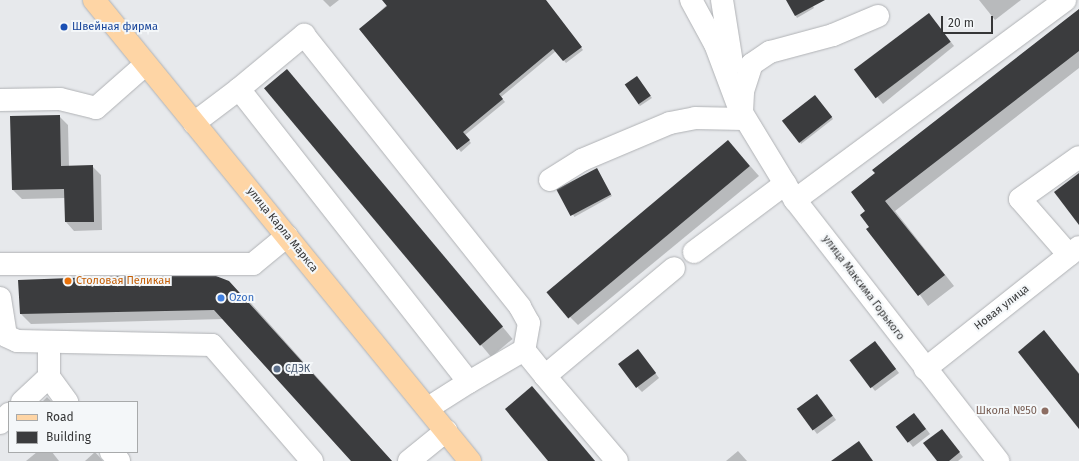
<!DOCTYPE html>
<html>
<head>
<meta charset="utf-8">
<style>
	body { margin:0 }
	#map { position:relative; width:1079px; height:461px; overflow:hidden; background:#e7e9ec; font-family:"Fira Sans",sans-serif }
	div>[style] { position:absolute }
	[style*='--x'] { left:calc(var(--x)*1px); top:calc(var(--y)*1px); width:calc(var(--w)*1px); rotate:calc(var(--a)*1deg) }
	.shadow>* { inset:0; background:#0003; transform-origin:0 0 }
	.building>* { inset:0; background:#3b3c3e; transform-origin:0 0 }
	.roads { filter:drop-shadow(0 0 1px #b0b2b5) drop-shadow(0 0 1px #b0b2b5) }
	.minor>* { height:22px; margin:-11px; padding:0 11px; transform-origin:11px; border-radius:11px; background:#fff }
	.major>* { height:22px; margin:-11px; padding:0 11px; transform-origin:11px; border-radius:11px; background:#fed5a5 }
	.dots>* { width:11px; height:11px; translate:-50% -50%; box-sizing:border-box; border:2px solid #f4f7f9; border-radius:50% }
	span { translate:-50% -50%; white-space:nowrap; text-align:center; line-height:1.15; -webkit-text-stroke:4px #f4f7f9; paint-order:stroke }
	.transit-label { font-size:11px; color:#164399 }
	.left { translate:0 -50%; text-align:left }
	.street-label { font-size:11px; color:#353637 }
	.food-label { font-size:11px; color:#c56008 }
	.shop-label { font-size:11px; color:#366cbe }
	.service-label { font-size:11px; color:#4e5e75 }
	.education-label { font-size:11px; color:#785e54 }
	.right { translate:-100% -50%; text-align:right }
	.legend { position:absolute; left:8px; top:401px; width:130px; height:52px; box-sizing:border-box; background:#f4f7f9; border:1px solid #a8aaab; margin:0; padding:5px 7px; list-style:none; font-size:12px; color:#353637 }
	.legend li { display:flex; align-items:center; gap:8px; height:20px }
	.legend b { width:20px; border:1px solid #a8aaab }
	.scale { position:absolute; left:941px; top:16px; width:52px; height:18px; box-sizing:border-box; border:2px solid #353637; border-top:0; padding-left:5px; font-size:12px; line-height:14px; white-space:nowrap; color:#353637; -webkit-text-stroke:3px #f4f7f9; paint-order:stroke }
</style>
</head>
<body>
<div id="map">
	<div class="shadow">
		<div style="clip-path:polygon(323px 0,339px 0,330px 7px)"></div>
		<div style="clip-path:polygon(392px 0,545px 0,583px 50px,566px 63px,556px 51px,501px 97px,505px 102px,465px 135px,471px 143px,461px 152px,361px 29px)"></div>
		<div style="clip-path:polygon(787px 0,810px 0,814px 8px,797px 18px)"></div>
		<div style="clip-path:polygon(979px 0,1021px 0,995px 20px)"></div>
		<div style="clip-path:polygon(1079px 18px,1079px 68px,895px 211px,954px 286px,928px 306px,871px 227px,867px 211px)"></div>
		<div style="clip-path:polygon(933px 19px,954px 46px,883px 104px,857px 72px)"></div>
		<div style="left:287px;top:70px;width:351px;height:28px;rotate:50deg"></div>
		<div style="clip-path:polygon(637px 77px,652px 98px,640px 106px,638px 104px)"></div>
		<div style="clip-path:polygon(817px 98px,833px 119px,801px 144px,800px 142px)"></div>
		<div style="clip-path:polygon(59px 116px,68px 125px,69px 167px,92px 166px,101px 175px,102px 230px,74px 231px,66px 222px,65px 198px,22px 199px,13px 190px,11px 117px)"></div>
		<div style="clip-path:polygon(728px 141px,759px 176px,578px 325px,568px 315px)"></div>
		<div style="left:597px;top:169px;width:31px;height:43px;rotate:61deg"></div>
		<div style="clip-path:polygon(215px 278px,250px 302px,392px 461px,352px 461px,224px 319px,31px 324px,21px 314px)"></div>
		<div style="clip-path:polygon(1044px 332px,1079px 373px,1079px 427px)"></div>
		<div style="clip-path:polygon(879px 346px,899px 373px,875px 391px,851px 360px)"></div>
		<div style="clip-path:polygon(641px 354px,659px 378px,642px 392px,638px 388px)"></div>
		<div style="clip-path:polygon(532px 387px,542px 397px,595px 461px,550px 461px)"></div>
		<div style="clip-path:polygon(47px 397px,52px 402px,42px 402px)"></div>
		<div style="clip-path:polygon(821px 399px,836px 420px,817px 434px,814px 430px)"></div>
		<div style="clip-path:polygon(918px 418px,930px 434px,913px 447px,897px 427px)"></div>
		<div style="clip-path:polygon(945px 434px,963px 457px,958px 461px,938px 461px)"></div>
		<div style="clip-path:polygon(738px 451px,747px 461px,726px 461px)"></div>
		<div style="clip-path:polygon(37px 452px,52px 452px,59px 461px,26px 461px)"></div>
		<div style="clip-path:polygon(95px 452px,103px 461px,85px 461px)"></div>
	</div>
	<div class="building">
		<div style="clip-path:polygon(382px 0,546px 0,582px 47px,563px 61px,553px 49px,499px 94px,503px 99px,463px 132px,470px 140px,457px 150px,359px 29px,387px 6px)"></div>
		<div style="clip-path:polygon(786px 0,825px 0,795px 16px)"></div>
		<div style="clip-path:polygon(1079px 9px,1079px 51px,885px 201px,945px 275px,918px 296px,866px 229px,869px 227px,860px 215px,865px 211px,851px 192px,875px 173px,872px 170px)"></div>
		<div style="left:929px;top:13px;width:36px;height:94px;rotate:53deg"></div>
		<div style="left:287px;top:69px;width:336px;height:30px;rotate:50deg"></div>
		<div style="left:637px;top:76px;width:24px;height:15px;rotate:55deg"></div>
		<div style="left:815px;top:95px;width:28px;height:42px;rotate:52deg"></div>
		<div style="clip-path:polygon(60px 115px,61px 166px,93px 165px,94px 222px,65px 222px,64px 189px,12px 190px,10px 116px)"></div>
		<div style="left:728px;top:140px;width:34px;height:237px;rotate:50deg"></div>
		<div style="left:597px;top:168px;width:30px;height:46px;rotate:62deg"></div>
		<div style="clip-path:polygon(1079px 173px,1079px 225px,1054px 192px)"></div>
		<div style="clip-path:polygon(123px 276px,216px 276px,229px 281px,392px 461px,351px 461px,214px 310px,20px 314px,18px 280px)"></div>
		<div style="clip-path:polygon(1044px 330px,1079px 374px,1079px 429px,1018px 352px)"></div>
		<div style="left:875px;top:341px;width:35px;height:32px;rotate:53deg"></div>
		<div style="left:638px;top:349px;width:30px;height:25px;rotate:53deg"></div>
		<div style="clip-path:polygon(532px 386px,595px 461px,548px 461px,505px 409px)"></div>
		<div style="left:817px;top:394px;width:27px;height:25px;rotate:54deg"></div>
		<div style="left:914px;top:413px;width:20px;height:23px;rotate:53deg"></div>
		<div style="clip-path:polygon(942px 429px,960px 452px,949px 461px,937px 461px,923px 443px)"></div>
		<div style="clip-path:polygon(859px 441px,873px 461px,831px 461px)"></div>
	</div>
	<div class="roads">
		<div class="minor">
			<div style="--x:691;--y:0;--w:50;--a:61.4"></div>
			<div style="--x:715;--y:44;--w:68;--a:69.4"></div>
			<div style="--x:739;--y:108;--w:108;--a:58.7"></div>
			<div style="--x:795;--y:200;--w:331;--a:52.1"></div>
			<div style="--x:722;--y:0;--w:64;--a:81"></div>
			<div style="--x:239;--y:89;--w:85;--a:-39.7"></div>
			<div style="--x:304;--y:35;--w:347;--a:51.5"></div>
			<div style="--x:520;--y:307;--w:18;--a:61"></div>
			<div style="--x:529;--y:323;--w:27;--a:100"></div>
			<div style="--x:524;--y:350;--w:64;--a:149.8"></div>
			<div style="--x:0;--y:100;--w:60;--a:-1"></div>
			<div style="--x:60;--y:99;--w:37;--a:14"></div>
			<div style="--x:96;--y:108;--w:65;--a:-41.3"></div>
			<div style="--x:742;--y:112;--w:21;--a:-87"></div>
			<div style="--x:743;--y:91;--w:28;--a:-72"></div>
			<div style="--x:752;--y:64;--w:22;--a:-34"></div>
			<div style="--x:770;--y:52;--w:65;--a:-15.1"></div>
			<div style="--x:833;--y:35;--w:49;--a:-22.9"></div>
			<div style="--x:194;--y:123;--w:56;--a:-37.1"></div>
			<div style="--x:239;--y:89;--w:372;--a:51.9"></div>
			<div style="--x:469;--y:382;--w:49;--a:147.6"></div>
			<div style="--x:550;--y:180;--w:38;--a:-32"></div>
			<div style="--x:582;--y:160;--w:95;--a:-22.8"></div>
			<div style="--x:670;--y:123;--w:25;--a:-11"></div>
			<div style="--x:695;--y:118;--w:49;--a:1.2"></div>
			<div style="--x:795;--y:200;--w:336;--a:-36.5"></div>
			<div style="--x:694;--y:252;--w:114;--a:-36.8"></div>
			<div style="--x:1069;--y:255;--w:74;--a:-131.2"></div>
			<div style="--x:1020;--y:199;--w:72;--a:-35.4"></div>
			<div style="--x:0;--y:264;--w:253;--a:0"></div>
			<div style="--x:253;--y:264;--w:44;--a:-39.5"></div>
			<div style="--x:0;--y:298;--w:38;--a:81"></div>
			<div style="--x:6;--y:336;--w:12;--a:24"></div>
			<div style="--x:17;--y:341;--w:195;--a:1.2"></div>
			<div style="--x:212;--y:345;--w:153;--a:49.2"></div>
			<div style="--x:49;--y:342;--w:35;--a:90"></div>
			<div style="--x:49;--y:377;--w:31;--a:54"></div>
			<div style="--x:524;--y:350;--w:33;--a:51"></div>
			<div style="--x:545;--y:376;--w:168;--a:-39.9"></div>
			<div style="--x:925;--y:369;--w:196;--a:-38.4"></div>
			<div style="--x:545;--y:376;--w:111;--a:49.7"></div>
			<div style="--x:22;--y:402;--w:37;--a:-43"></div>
			<div style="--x:0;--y:423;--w:13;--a:-45"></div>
			<div style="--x:111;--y:452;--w:12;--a:48"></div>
			<div style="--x:409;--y:461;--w:48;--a:-39"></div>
		</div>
		<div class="major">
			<div style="--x:94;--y:0;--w:595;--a:50.8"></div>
		</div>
	</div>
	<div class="dots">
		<div style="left:64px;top:27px;background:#1a4fb4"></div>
		<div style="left:68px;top:281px;background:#e8710a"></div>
		<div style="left:221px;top:298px;background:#3f7fe0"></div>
		<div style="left:277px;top:369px;background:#5c6f8a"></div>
		<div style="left:1045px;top:411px;background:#8d6e63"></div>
	</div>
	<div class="transit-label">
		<span class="left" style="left:72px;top:27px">Швейная фирма</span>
	</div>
	<div class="street-label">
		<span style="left:282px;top:230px;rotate:51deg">улица Карла Маркса</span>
		<span style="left:863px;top:288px;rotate:53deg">улица Максима Горького</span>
		<span style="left:1002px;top:308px;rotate:-38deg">Новая улица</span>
	</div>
	<div class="food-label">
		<span class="left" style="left:76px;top:281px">Столовая Пеликан</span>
	</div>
	<div class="shop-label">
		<span class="left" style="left:229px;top:298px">Ozon</span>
	</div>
	<div class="service-label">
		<span class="left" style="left:285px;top:369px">СДЭК</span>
	</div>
	<div class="education-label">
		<span class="right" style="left:1037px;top:411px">Школа №50</span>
	</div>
	<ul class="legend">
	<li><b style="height:5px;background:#fed5a5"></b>Road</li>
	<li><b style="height:11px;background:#3b3c3e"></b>Building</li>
	</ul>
	<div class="scale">20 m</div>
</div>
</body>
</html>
